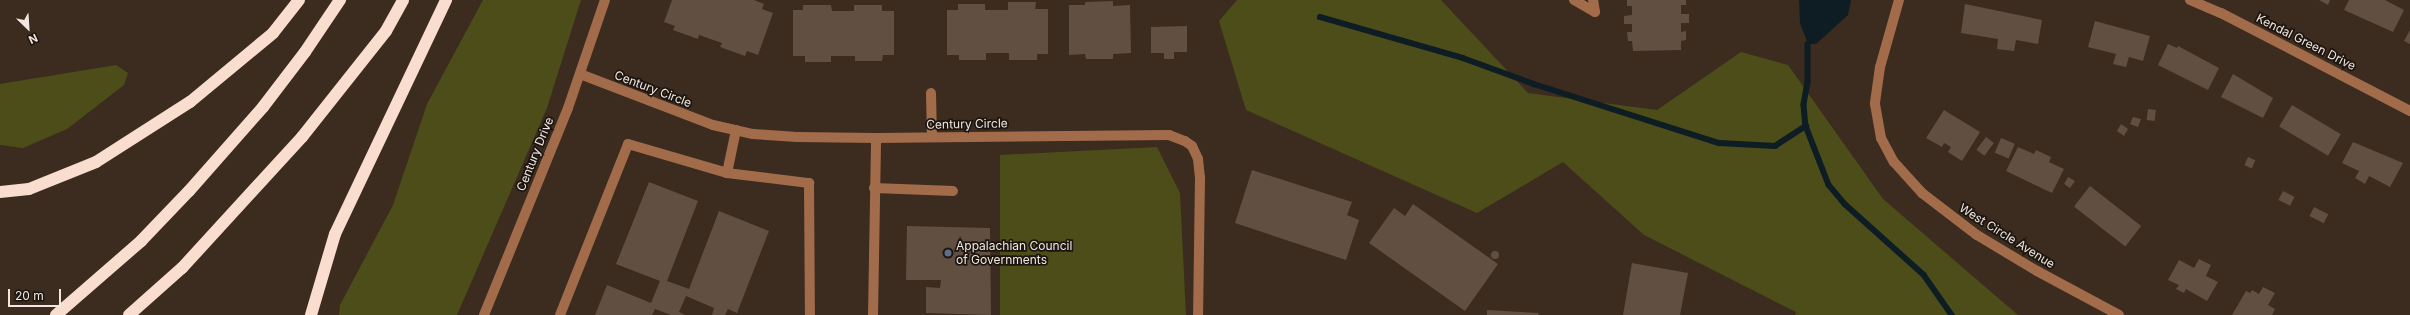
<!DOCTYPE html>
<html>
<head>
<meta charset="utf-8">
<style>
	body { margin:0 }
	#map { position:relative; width:2410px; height:315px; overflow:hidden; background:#3c2b1f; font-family:Inter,sans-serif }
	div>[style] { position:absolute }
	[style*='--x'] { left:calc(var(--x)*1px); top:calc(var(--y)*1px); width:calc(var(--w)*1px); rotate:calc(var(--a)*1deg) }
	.green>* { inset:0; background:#4c4d19 }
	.water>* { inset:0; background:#0d1d23 }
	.stream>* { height:5.5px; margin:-2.75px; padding:0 2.75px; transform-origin:2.75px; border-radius:2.75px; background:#0d1d23 }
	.building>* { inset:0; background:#614f42; transform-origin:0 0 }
	.round { border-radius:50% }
	.minor>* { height:10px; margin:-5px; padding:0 5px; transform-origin:5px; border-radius:5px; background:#a26c4b }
	.highway>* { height:12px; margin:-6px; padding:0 6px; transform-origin:6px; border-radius:6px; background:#f9ddce }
	.dots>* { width:11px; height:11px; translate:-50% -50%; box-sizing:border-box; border:2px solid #1d1610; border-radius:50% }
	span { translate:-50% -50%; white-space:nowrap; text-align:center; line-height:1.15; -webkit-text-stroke:3.5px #1d1610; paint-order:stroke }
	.street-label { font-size:12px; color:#f2e7e0 }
	.poi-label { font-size:12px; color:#f2e7e0 }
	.left { translate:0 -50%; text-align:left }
	.north { position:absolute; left:8px; top:8px; width:40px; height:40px; -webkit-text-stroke:3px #1d1610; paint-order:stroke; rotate:155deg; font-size:11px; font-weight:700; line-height:16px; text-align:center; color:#f2e7e0 }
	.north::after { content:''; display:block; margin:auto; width:14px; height:18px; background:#f2e7e0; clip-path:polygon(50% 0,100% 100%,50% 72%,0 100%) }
	.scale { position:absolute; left:8px; top:289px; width:53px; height:18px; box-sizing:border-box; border:2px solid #f2e7e0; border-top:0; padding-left:5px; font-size:12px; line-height:14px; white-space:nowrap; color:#f2e7e0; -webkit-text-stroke:3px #1d1610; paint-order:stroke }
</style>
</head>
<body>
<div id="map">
	<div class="green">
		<div style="clip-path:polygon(483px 0,581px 0,547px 108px,457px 315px,339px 315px,340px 305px,393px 205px,427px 104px)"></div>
		<div style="clip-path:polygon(1237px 0,1441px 0,1528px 93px,1657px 110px,1741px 52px,1788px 65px,1883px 199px,2018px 315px,1795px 315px,1796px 312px,1644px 235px,1563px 162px,1477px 213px,1246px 110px,1219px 21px)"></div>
		<div style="clip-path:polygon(116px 65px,128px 73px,124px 85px,67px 129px,23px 148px,0 145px,0 84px)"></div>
		<div style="clip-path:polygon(1157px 147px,1180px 193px,1186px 315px,1000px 315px,1000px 155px)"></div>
	</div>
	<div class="water">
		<div style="clip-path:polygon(1799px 0,1851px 0,1848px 15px,1816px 44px,1808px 44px,1800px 23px)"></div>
	</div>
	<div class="stream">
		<div style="--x:1320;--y:17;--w:149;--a:16"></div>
		<div style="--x:1463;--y:58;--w:76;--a:20.1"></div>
		<div style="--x:1534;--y:84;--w:194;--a:17.7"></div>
		<div style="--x:1719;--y:143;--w:56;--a:3.1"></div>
		<div style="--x:1775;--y:146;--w:37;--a:-33"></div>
		<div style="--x:1808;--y:44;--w:38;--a:90"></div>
		<div style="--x:1808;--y:82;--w:23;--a:100"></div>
		<div style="--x:1804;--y:105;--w:21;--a:85"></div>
		<div style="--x:1806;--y:126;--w:63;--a:68.7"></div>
		<div style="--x:1829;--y:185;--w:25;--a:50"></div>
		<div style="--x:1845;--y:204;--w:106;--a:41.9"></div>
		<div style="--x:1924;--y:275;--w:49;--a:55"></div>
	</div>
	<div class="building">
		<div style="clip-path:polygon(672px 0,754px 0,764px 4px,762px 9px,773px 13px,758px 55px,747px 51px,745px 56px,720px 47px,722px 43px,699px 35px,698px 39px,673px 30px,675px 26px,664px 22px)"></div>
		<div style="clip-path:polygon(1627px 0,1686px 0,1686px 5px,1681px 5px,1681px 14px,1689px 14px,1689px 23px,1681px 23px,1681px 32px,1686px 31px,1686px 40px,1681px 41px,1681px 50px,1633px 51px,1632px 41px,1628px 41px,1627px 32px,1632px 32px,1632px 24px,1624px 24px,1624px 16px,1632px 15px,1632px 6px,1627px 6px)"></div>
		<div style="clip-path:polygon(2319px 0,2330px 0,2328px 5px)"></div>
		<div style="clip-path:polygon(2349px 0,2385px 0,2404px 10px,2393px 32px,2344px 10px)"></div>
		<div style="clip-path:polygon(1113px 1px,1113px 6px,1130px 5px,1131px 53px,1113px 54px,1113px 59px,1086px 59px,1085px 54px,1069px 55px,1069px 5px,1085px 5px,1085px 2px)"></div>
		<div style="clip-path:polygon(1008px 2px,1036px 2px,1035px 9px,1048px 9px,1048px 54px,1037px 54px,1037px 60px,1009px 60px,1009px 53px,986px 53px,986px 60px,959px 60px,959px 55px,947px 55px,947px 10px,958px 10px,958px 4px,985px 4px,985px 10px,1008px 10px)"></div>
		<div style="clip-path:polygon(1965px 4px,2042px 20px,2038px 44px,2016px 40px,2014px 51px,1997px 49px,1998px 39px,1961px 33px)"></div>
		<div style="clip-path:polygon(803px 5px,831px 5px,832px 11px,854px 11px,854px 5px,882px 5px,882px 11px,894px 11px,894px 55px,883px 55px,882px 61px,855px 61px,855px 56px,831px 56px,831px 62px,805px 62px,805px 56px,793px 56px,793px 10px,803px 10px)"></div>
		<div style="clip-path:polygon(2095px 21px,2150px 36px,2143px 61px,2129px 57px,2126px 67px,2113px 64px,2116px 54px,2088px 47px)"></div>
		<div style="clip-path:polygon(1187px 26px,1187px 52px,1174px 52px,1174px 59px,1164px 59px,1164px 53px,1151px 53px,1151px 27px)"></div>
		<div style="clip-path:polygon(2410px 30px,2410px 44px,2404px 41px)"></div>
		<div style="clip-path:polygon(2168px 44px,2177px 48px,2178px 46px,2219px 68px,2208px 90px,2158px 65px)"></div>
		<div style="clip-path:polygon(2233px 74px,2273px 98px,2263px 118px,2221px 97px)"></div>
		<div style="left:2292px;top:105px;width:57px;height:25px;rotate:31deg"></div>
		<div style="left:2148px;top:109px;width:8px;height:11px;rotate:7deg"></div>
		<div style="clip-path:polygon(1944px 110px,1980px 132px,1962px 161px,1948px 152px,1951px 147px,1944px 143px,1942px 147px,1926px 138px)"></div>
		<div style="clip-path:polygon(2133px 117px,2141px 119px,2138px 127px,2130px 124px)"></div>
		<div style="clip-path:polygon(2121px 124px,2128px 129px,2124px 136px,2117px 131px)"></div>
		<div style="left:1986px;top:137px;width:10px;height:16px;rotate:37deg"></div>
		<div style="left:2001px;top:138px;width:15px;height:16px;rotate:23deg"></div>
		<div style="clip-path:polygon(2353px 142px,2403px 163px,2390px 187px,2369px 176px,2365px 184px,2355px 178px,2359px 171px,2342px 163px)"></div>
		<div style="clip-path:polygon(2018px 147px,2034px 154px,2036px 150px,2051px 157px,2049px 162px,2064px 169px,2052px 193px,2006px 171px)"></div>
		<div style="left:2248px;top:157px;width:8px;height:9px;rotate:23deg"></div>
		<div style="clip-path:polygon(1252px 170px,1352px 202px,1347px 215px,1359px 220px,1346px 260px,1235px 223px)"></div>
		<div style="clip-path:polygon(2068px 177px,2075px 181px,2070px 188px,2064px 184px)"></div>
		<div style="clip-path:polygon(649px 182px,698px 201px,667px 281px,689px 289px,719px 211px,769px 231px,737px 313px,728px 309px,725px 315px,712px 315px,714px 308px,686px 296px,679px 312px,685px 315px,671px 315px,655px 309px,652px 315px,595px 315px,607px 285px,651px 303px,660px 281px,616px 264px)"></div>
		<div style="left:2090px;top:186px;width:65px;height:26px;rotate:38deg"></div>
		<div style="left:2283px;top:191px;width:13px;height:10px;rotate:27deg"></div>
		<div style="clip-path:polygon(1413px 204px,1498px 264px,1465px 311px,1369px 243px,1394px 208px,1405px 216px)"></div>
		<div style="left:2314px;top:207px;width:16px;height:10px;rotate:27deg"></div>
		<div style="clip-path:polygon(907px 226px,990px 228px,991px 315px,926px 313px,926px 287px,940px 288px,941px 280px,906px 280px)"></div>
		<div class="round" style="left:1491px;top:251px;width:8px;height:8px"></div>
		<div style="clip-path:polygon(2199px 259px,2211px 265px,2206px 276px,2218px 282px,2207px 301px,2186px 289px,2184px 293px,2176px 289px,2179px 285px,2168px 280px,2179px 260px,2194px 268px)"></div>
		<div style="clip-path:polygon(1632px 263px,1688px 273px,1680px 315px,1623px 315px)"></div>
		<div style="clip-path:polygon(2263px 287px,2275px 293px,2268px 305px,2275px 309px,2272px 315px,2232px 315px,2246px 291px,2250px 293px,2252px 290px,2259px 294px)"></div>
		<div style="clip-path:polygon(1487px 310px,1539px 313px,1538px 315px,1487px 315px)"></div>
	</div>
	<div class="minor">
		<div style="--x:1574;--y:0;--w:24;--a:30"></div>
		<div style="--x:1595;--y:12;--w:12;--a:-99"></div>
		<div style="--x:1899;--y:0;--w:70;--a:105.8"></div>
		<div style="--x:1880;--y:67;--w:37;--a:98"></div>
		<div style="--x:1875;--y:104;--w:35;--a:80"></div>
		<div style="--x:1881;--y:138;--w:27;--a:62"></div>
		<div style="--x:1894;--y:162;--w:42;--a:47.9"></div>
		<div style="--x:1922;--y:193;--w:69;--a:37.4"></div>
		<div style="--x:1977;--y:235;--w:70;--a:31"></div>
		<div style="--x:2037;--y:271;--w:93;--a:28.2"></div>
		<div style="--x:2190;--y:0;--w:34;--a:23"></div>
		<div style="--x:2221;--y:13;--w:213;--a:27.4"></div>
		<div style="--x:580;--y:74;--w:142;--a:21"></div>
		<div style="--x:713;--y:125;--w:41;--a:12.7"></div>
		<div style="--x:753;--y:134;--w:44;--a:3.9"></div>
		<div style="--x:797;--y:137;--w:79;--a:0.7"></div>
		<div style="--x:876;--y:138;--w:293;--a:-0.6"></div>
		<div style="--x:1169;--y:135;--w:17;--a:21"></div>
		<div style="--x:1185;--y:141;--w:9;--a:36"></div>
		<div style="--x:1192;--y:146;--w:14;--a:65"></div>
		<div style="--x:1198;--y:159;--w:18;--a:84"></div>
		<div style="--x:1200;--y:177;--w:138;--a:90.8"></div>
		<div style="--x:931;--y:93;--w:44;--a:88.7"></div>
		<div style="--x:736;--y:130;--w:44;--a:101.8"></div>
		<div style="--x:727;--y:173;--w:83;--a:7"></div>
		<div style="--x:809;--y:183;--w:132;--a:89.6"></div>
		<div style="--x:874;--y:188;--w:79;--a:2.2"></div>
		<div style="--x:484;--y:315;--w:223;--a:-67.9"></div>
		<div style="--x:568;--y:108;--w:114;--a:-71.1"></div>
		<div style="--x:560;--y:315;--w:184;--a:-68.3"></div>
		<div style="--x:628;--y:144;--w:103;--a:16.3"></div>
		<div style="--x:873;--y:315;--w:177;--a:-89"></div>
	</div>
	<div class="highway">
		<div style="--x:0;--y:192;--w:29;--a:-6"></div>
		<div style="--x:29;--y:189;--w:72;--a:-21.9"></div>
		<div style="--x:96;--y:162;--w:112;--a:-32.6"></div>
		<div style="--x:190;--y:102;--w:108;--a:-39.7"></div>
		<div style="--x:273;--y:33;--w:42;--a:-51.8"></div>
		<div style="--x:56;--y:315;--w:113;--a:-41"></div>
		<div style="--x:141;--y:241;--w:69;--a:-46.2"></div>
		<div style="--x:189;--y:191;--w:112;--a:-48.6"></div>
		<div style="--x:263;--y:107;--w:69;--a:-52.6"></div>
		<div style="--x:305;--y:52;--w:63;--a:-56.1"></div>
		<div style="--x:129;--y:315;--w:71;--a:-41.6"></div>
		<div style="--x:182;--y:268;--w:178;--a:-47.5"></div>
		<div style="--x:302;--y:137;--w:135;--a:-51.6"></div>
		<div style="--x:386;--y:31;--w:35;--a:-61"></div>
		<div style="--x:311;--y:315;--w:84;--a:-73.5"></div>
		<div style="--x:335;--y:234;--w:259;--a:-64.6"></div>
	</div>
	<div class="dots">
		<div style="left:948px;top:253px;background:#5c6f8a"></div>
	</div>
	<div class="street-label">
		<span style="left:2306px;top:42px;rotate:27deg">Kendal Green Drive</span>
		<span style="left:653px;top:89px;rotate:21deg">Century Circle</span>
		<span style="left:967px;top:124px;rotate:-1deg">Century Circle</span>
		<span style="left:535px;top:154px;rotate:-68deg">Century Drive</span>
		<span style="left:2007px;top:236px;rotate:32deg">West Circle Avenue</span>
	</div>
	<div class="poi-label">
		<span class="left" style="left:956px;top:253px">Appalachian Council<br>of Governments</span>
	</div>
	<div class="north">N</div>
	<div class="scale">20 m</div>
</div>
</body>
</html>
